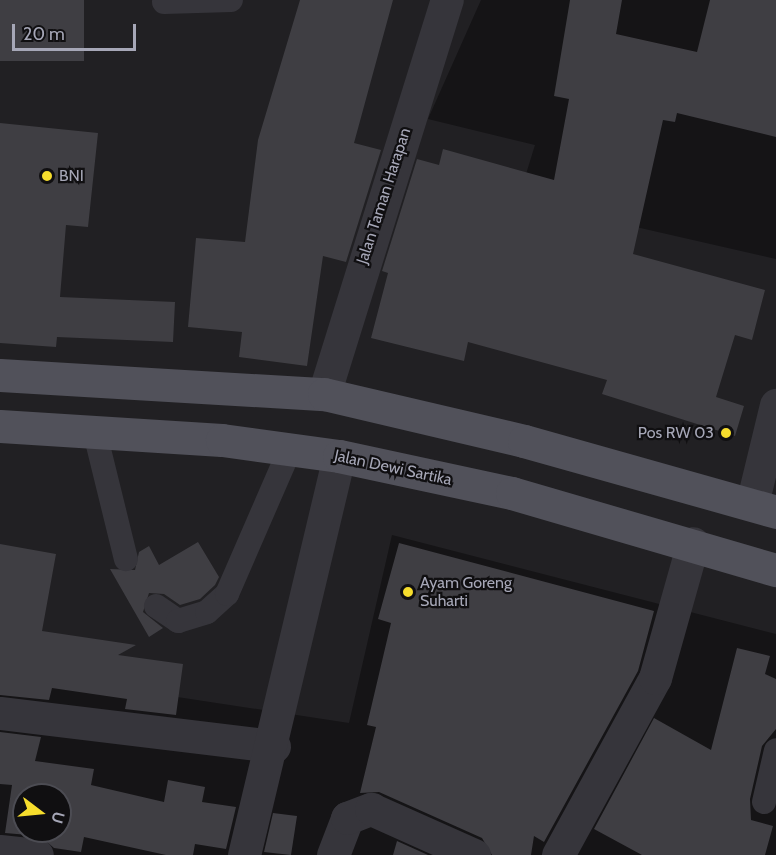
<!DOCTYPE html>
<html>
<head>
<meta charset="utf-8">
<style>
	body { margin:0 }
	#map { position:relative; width:776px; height:855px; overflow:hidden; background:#151416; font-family:Cabin,sans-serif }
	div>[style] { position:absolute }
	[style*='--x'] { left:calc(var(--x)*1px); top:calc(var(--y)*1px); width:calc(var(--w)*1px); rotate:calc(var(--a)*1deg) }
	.built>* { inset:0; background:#212023 }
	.building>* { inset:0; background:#3f3e43; transform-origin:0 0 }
	.service>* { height:24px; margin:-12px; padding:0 12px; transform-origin:12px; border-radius:12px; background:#36353b }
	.minor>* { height:33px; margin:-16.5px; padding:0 16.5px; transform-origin:16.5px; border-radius:16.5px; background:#36353b }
	.primary>* { height:33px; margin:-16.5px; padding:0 16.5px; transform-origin:16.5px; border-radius:16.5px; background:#51515a }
	.dots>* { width:16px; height:16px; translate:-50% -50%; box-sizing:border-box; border:3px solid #100f11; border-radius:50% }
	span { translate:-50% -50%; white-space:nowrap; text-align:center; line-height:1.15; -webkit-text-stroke:4.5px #100f11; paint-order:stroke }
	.poi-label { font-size:16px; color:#a6a7b7 }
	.left { translate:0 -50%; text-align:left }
	.right { translate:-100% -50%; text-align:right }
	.street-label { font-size:16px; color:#a6a7b7 }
	.north { position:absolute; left:12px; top:783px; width:60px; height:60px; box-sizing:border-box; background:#100f11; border:2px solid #4c4c53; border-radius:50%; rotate:106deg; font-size:16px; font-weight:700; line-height:24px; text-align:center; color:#a6a7b7 }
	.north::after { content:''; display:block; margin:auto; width:21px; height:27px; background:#f6dd2d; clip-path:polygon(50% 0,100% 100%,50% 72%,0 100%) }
	.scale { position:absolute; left:12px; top:24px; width:124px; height:27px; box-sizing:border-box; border:3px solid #a6a7b7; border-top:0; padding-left:8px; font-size:18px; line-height:21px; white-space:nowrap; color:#a6a7b7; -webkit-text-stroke:4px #100f11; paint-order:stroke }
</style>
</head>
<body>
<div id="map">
	<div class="built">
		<div style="clip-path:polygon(0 0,481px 0,428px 119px,535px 145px,518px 200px,776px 259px,776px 634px,392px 535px,349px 723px,0 670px)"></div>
	</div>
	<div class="building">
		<div style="left:0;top:0;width:84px;height:61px"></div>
		<div style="clip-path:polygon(300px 0,393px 0,354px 143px,381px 150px,346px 262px,323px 256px,307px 366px,239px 357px,242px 332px,188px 327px,196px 238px,245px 242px,258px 140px)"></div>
		<div style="clip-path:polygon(570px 0,622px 0,616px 34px,697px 52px,710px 0,776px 0,776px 137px,677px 113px,675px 122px,663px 120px,633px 254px,765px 290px,752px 340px,735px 335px,716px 397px,744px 406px,735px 436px,602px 394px,607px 380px,468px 342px,464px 361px,371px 338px,388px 273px,382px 271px,417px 159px,439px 165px,443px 149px,554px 180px,569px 99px,554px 96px)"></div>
		<div style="clip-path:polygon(0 123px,98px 133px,88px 227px,66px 225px,60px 297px,175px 302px,173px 342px,57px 337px,56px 347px,0 343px)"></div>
		<div style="clip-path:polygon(198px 542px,219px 577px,215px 585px,200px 599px,180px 605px,164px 594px,149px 593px,143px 612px,163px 628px,149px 637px,110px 569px,135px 570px,139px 552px,149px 546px,159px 565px)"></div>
		<div style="clip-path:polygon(399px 543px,654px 611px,638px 671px,544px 842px,534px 836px,531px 855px,492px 855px,482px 838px,379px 792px,360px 793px,376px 727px,367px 725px,391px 623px,378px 619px)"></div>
		<div style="clip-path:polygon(0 544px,56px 554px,42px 631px,136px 645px,118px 655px,183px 664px,176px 715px,125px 709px,127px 699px,52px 688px,49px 700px,0 695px)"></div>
		<div style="clip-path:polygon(737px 648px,770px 656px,765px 674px,776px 679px,776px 729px,762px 746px,750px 799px,751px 820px,773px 826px,765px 855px,642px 855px,594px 829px,654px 718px,711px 750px)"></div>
		<div style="clip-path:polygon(evenodd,0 732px,41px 737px,35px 761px,94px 769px,91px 785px,164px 802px,168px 780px,205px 787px,202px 802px,236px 807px,226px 849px,195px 844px,193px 855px,166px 855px,84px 837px,81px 852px,54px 848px,40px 836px,5px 833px,12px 785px,0 784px,0 732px,24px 795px,60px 795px,60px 831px,24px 831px,24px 795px)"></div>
		<div style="clip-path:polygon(273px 813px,297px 816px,291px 855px,264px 852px)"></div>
		<div style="clip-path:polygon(397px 841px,428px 855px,393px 855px)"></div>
	</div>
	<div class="service">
		<div style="--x:164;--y:2;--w:67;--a:-1.7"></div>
		<div style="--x:94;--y:429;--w:134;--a:76.2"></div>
		<div style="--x:156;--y:606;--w:27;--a:34"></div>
		<div style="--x:178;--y:621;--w:30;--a:-17"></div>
		<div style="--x:207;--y:612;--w:27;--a:-42"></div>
		<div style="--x:227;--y:594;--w:158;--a:-66.5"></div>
		<div style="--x:764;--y:802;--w:53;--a:-77"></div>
	</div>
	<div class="minor">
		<div style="--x:324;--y:394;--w:413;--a:-72.7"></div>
		<div style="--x:752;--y:504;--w:102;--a:-76.4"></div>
		<div style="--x:0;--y:713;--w:276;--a:6.9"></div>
		<div style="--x:0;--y:851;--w:37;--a:6"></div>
		<div style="--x:244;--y:855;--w:410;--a:-76.6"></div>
		<div style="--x:333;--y:855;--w:40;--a:-69"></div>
		<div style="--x:347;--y:818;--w:26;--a:-21"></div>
		<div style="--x:371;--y:809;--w:113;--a:24.1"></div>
		<div style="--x:558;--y:855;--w:202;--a:-61.3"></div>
		<div style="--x:655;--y:678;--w:140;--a:-74.3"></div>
	</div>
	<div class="primary">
		<div style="--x:0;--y:375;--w:325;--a:3.4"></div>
		<div style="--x:324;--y:394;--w:205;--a:13.2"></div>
		<div style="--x:524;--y:441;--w:262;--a:15.7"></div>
		<div style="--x:0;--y:426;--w:222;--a:3.6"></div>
		<div style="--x:222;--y:440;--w:118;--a:7.8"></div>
		<div style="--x:339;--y:456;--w:177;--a:12.1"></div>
		<div style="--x:512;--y:493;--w:275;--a:16.3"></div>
	</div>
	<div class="dots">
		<div style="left:47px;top:176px;background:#f6dd2d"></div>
		<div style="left:726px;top:433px;background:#f6dd2d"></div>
		<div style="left:408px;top:592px;background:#f6dd2d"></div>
	</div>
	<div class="poi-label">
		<span class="left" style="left:59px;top:176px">BNI</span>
		<span class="right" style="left:714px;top:433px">Pos RW 03</span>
		<span class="left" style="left:420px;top:592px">Ayam Goreng<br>Suharti</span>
	</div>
	<div class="street-label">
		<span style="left:384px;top:196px;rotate:-72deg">Jalan Taman Harapan</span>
		<span style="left:393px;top:468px;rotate:12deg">Jalan Dewi Sartika</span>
	</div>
	<div class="north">U</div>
	<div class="scale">20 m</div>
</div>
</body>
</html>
